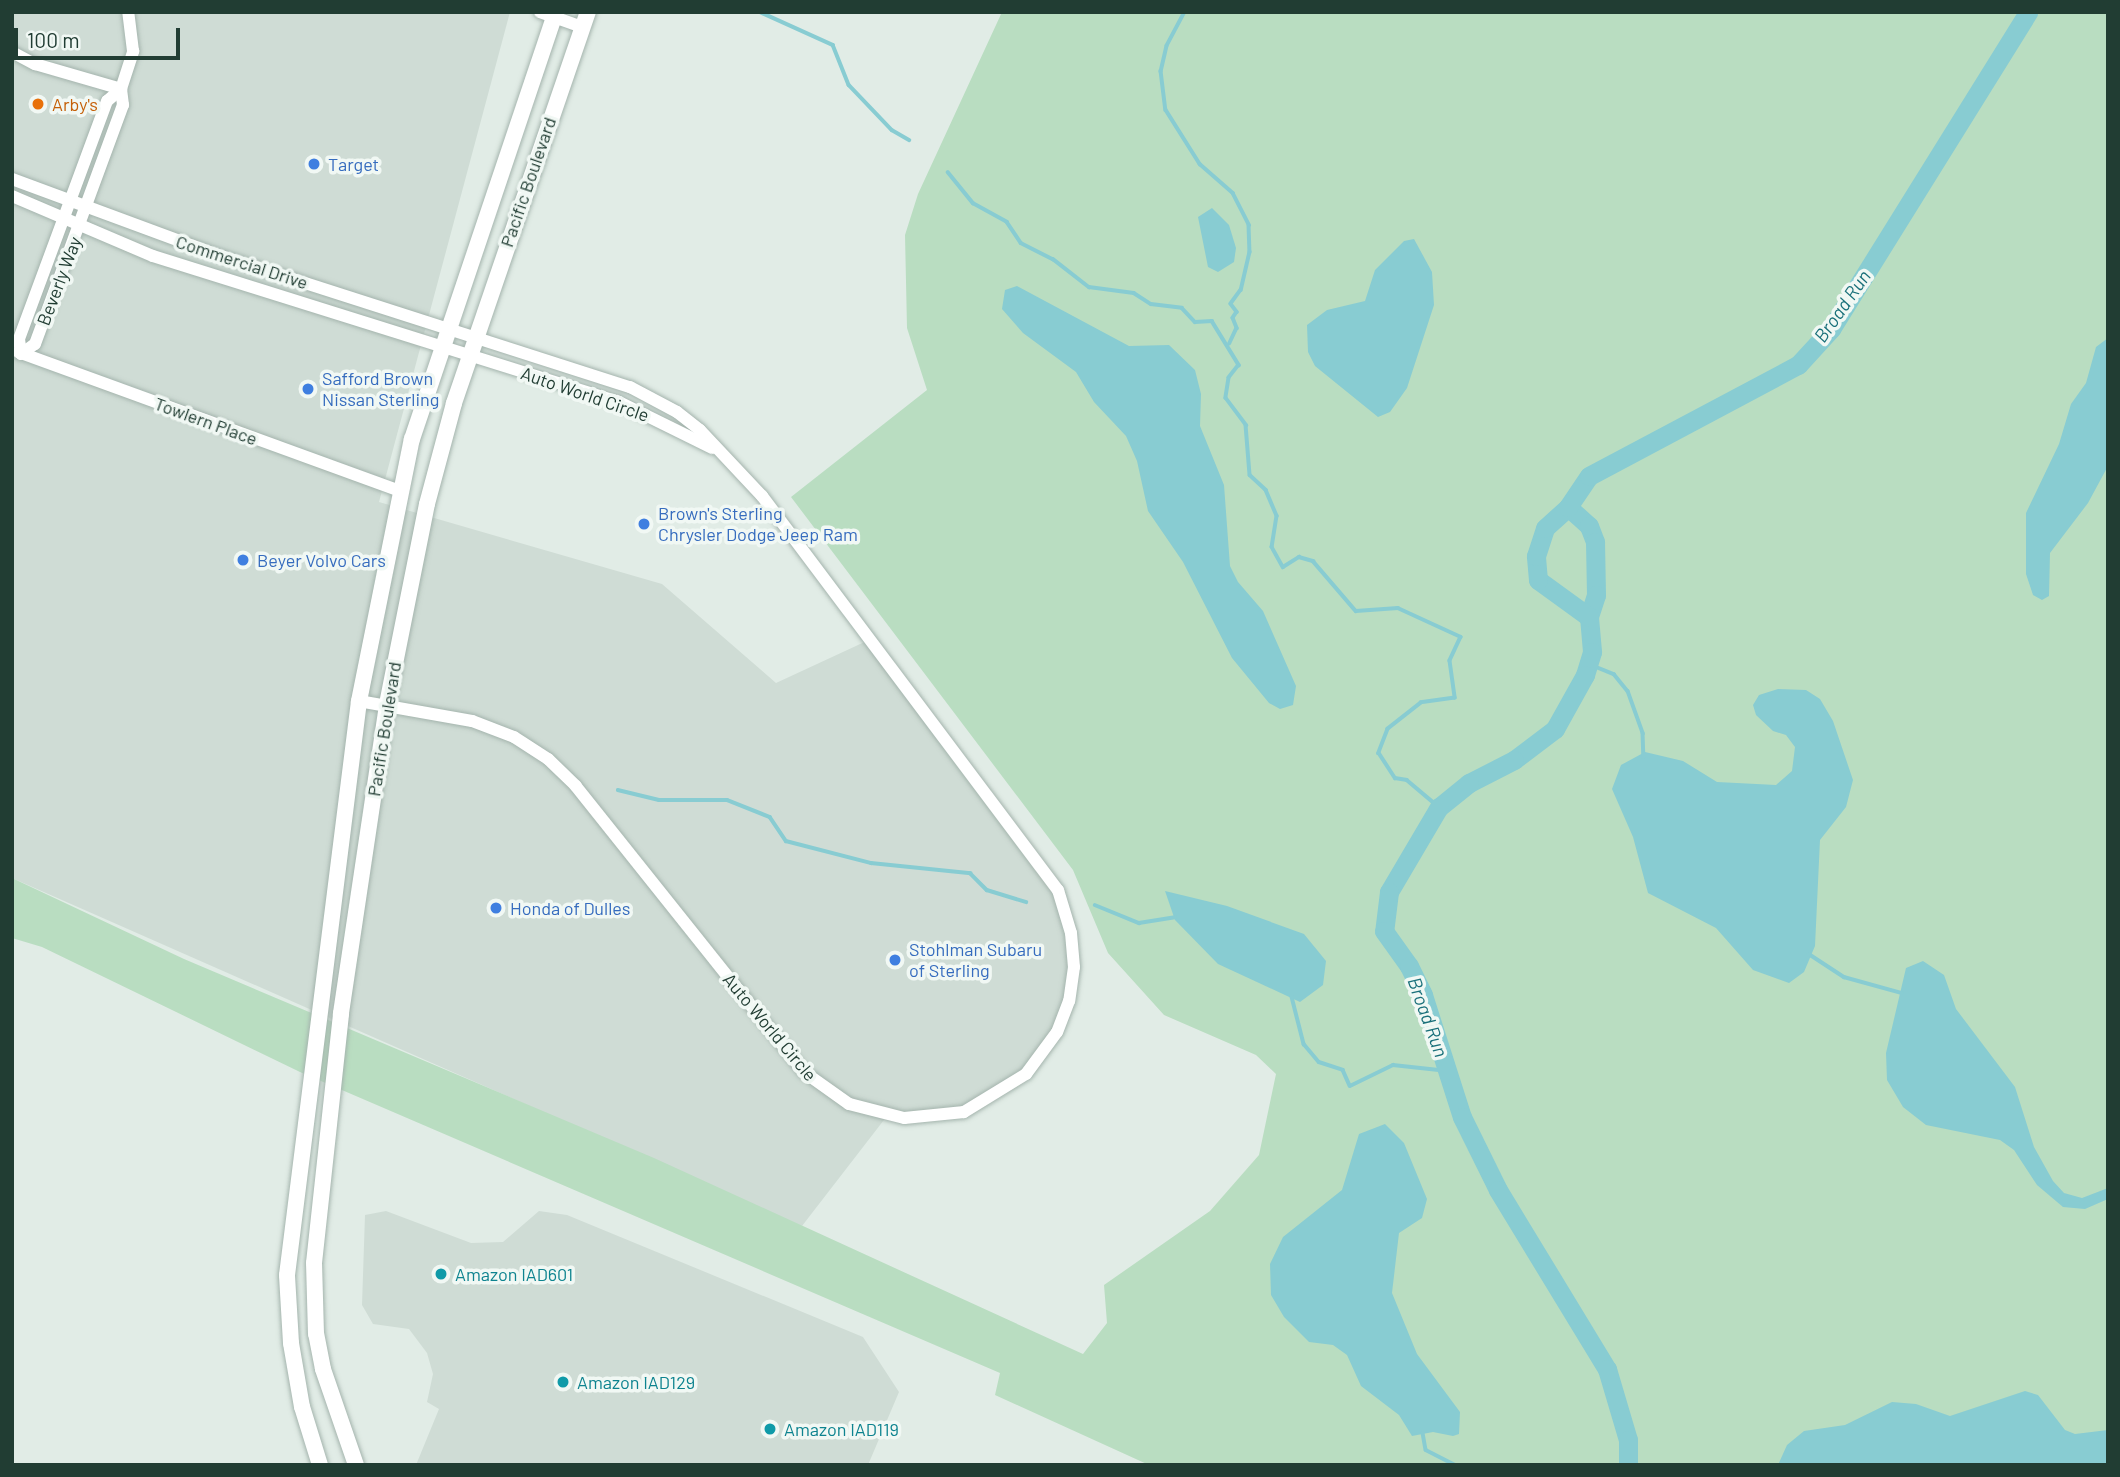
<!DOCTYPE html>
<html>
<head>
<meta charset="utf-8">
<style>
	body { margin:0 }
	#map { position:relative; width:2120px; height:1477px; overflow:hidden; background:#e1ece6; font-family:Barlow,sans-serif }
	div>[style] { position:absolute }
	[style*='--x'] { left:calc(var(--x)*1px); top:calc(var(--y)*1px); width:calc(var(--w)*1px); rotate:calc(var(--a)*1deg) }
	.built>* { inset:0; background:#cfdcd5 }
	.green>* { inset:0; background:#b9ddc1 }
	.water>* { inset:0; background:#88ccd2 }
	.stream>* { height:3.5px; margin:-1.75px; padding:0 1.75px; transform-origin:1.75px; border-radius:1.75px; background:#88ccd2 }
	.river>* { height:19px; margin:-9.5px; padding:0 9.5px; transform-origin:9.5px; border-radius:9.5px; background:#88ccd2 }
	.roads { filter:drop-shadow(0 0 2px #a4b4ad) drop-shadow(0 0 2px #a4b4ad) }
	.minor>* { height:12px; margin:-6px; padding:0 6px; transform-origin:6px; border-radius:6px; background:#fff }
	.secondary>* { height:16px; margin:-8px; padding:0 8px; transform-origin:8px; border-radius:8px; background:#fff }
	.dots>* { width:19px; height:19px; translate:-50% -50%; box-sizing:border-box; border:4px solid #f1f8f4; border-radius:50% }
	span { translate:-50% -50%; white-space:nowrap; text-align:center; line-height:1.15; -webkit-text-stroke:7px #f1f8f4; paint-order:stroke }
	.food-label { font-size:18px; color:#c56008 }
	.left { translate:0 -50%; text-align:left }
	.shop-label { font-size:18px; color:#366cbe }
	.street-label { font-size:18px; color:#213d33 }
	.culture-label { font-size:18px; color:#0d838f }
	.water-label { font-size:19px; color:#1a707a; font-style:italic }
	.frame { position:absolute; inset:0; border:14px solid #213d33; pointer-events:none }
	.scale { position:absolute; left:14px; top:28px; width:166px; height:32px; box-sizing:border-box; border:4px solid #213d33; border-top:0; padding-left:9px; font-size:21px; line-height:24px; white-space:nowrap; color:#213d33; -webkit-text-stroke:5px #f1f8f4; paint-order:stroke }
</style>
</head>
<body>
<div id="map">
	<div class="built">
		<div style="clip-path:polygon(12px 12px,510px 12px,379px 502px,662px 584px,776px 683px,871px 639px,1048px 875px,1074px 967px,1057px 1032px,1011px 1087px,944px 1117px,887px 1116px,802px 1226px,12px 878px)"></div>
		<div style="clip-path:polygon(386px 1211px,471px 1243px,503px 1242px,539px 1211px,567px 1215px,863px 1337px,899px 1392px,868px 1465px,416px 1465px,439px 1409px,427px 1402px,433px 1374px,427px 1353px,409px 1329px,373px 1324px,362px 1305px,365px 1215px)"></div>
	</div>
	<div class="green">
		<div style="clip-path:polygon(1002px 12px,2108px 12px,2108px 1465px,1149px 1465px,995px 1395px,1000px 1373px,300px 1072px,42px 947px,12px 938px,12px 878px,184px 959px,654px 1158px,1083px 1354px,1107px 1323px,1104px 1285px,1210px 1211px,1259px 1155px,1276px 1074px,1256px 1055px,1164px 1015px,1108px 953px,1073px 870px,791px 497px,927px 390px,907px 328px,905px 235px,918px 194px)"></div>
	</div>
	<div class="water">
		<div style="clip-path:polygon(1212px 208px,1229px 225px,1236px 248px,1234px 262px,1218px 272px,1208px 267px,1198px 217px)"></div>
		<div style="clip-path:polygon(1414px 239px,1432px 272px,1434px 305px,1407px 388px,1390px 412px,1378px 417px,1315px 366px,1308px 352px,1307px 325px,1327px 310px,1365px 301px,1375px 270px,1404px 241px)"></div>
		<div style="clip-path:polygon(1017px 286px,1129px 346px,1169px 345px,1195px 370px,1201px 394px,1200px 426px,1224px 485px,1230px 566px,1238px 582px,1263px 611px,1296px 686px,1293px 705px,1280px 709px,1269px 703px,1232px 658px,1183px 562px,1148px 511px,1137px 461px,1126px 436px,1094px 402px,1076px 372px,1023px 333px,1002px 309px,1005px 290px)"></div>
		<div style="clip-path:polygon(2108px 338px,2108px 466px,2088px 503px,2050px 553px,2049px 596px,2042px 600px,2033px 595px,2026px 574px,2026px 513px,2059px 444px,2071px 404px,2086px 383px,2096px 347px)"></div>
		<div style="clip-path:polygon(1778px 689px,1806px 690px,1820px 699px,1833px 721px,1853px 780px,1846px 807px,1820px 840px,1815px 946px,1804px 972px,1789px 983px,1753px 970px,1716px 928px,1648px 893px,1633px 837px,1612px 789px,1621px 765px,1645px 752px,1683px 761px,1717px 782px,1776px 785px,1792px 771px,1795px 747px,1786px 735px,1773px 731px,1756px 715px,1753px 705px,1759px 695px)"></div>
		<div style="clip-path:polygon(1165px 891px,1227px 906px,1304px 934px,1326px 961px,1323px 985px,1300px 1002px,1218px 964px,1175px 920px)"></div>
		<div style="clip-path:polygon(1923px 961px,1944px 975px,1956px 1009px,2015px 1087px,2034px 1147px,2053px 1181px,2064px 1193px,2082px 1198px,2108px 1188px,2108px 1199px,2085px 1209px,2063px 1207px,2037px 1185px,2014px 1150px,2000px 1140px,1926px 1125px,1903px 1107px,1887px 1080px,1886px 1053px,1906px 968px)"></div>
		<div style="clip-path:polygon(1385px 1124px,1404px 1143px,1427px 1199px,1422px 1218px,1399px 1233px,1392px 1293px,1417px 1354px,1460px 1412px,1459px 1434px,1453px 1436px,1433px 1432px,1412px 1436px,1399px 1415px,1361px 1386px,1347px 1355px,1333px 1345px,1309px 1342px,1284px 1317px,1271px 1295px,1270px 1264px,1283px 1237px,1342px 1190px,1359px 1134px)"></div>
		<div style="clip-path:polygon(2025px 1391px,2038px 1395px,2065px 1430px,2075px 1434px,2108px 1430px,2108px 1465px,1778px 1465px,1787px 1445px,1804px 1431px,1845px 1425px,1892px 1402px,1916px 1404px,1950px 1416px)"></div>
	</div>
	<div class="stream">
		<div style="--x:760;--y:12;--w:80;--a:24.3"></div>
		<div style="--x:833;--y:45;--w:43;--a:68.2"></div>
		<div style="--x:849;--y:85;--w:62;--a:46.3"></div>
		<div style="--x:892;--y:130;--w:20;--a:30"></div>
		<div style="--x:1185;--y:12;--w:38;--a:118"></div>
		<div style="--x:1167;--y:46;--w:26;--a:103"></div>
		<div style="--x:1161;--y:71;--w:39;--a:83"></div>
		<div style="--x:1166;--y:110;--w:64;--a:57.8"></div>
		<div style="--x:1200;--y:164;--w:44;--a:41.3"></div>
		<div style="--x:1233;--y:193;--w:36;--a:63"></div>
		<div style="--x:1249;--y:225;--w:27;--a:88"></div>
		<div style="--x:1250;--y:252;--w:39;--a:103"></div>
		<div style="--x:1241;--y:290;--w:17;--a:126"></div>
		<div style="--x:1231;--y:304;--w:10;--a:53"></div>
		<div style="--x:1237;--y:312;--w:7;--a:124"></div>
		<div style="--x:1233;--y:318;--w:11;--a:68"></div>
		<div style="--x:1237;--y:328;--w:17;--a:115"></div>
		<div style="--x:948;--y:172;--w:40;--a:51"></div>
		<div style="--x:973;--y:203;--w:39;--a:29"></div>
		<div style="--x:1007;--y:222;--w:25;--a:56"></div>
		<div style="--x:1021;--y:243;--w:36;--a:27"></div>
		<div style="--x:1053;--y:259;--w:46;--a:37.9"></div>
		<div style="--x:1089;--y:287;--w:45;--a:7.6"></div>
		<div style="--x:1134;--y:293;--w:20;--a:33"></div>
		<div style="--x:1151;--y:304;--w:31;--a:7"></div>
		<div style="--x:1182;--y:308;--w:19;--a:47"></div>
		<div style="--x:1195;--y:322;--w:17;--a:-3"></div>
		<div style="--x:1212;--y:321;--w:52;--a:58.5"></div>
		<div style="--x:1239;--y:365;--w:16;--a:128"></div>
		<div style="--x:1229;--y:378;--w:20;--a:99"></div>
		<div style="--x:1226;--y:398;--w:34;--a:53"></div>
		<div style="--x:1246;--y:425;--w:50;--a:85.4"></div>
		<div style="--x:1250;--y:475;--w:22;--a:43"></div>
		<div style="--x:1266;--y:490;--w:28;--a:67"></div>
		<div style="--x:1277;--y:516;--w:31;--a:99"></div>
		<div style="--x:1272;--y:547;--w:23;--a:61"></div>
		<div style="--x:1283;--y:567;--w:19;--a:-32"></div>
		<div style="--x:1299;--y:557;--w:15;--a:16"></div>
		<div style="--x:1313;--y:561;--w:66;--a:49.3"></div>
		<div style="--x:1356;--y:611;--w:42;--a:-4.1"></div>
		<div style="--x:1398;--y:608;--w:69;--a:24.7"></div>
		<div style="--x:1461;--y:637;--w:26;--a:115"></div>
		<div style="--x:1450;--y:661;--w:37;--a:82"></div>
		<div style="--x:1455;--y:698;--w:34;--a:172"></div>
		<div style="--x:1421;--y:703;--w:42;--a:141.8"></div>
		<div style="--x:1388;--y:729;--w:26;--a:111"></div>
		<div style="--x:1379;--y:753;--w:30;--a:57"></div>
		<div style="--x:1395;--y:778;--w:12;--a:9"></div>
		<div style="--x:1407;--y:780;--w:42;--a:40.2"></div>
		<div style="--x:1589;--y:664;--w:27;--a:22"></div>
		<div style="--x:1614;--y:674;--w:22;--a:51"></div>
		<div style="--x:1628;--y:691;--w:45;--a:70.3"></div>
		<div style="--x:1643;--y:733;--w:24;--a:88"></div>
		<div style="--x:618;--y:790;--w:42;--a:13.7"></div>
		<div style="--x:659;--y:800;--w:68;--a:0"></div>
		<div style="--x:727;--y:800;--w:46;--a:21.6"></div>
		<div style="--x:770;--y:817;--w:29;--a:56"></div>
		<div style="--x:786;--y:841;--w:88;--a:14.5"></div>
		<div style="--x:871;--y:863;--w:100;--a:5.8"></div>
		<div style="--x:970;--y:873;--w:24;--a:45"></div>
		<div style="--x:987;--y:890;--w:41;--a:17.1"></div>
		<div style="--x:1095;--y:905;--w:48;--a:22.2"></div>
		<div style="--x:1139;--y:923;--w:36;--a:-9"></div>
		<div style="--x:1809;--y:954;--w:42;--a:33.3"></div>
		<div style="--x:1844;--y:977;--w:60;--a:15.4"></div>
		<div style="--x:1292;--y:997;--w:49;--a:75.7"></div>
		<div style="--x:1304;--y:1044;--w:23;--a:50"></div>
		<div style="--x:1319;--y:1062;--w:25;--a:18"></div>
		<div style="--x:1343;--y:1070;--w:17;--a:66"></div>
		<div style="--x:1350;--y:1086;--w:48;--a:-26"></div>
		<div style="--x:1393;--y:1065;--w:55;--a:6.2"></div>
		<div style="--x:1423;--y:1433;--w:17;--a:80"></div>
		<div style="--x:1426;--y:1450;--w:33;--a:27"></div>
	</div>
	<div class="river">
		<div style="--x:1568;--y:507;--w:28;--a:42"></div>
		<div style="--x:1589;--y:526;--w:17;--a:69"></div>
		<div style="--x:1595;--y:542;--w:53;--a:88.9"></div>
		<div style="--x:1596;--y:595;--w:23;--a:108"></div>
		<div style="--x:1589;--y:617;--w:35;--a:85"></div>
		<div style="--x:1592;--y:652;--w:24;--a:107"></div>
		<div style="--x:1585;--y:675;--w:62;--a:119.1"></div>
		<div style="--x:1555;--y:729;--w:51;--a:142.9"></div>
		<div style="--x:1514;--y:760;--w:51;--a:152.9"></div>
		<div style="--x:1469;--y:783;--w:38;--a:141"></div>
		<div style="--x:1439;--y:807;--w:99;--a:120.5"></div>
		<div style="--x:1389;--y:892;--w:39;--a:97"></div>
		<div style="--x:1384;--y:931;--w:43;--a:54.5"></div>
		<div style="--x:1409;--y:966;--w:32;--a:64"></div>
		<div style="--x:1423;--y:995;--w:128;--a:72.3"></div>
		<div style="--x:1462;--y:1117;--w:81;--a:63.7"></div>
		<div style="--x:1498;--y:1190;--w:210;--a:58.7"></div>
		<div style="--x:1607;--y:1369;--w:74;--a:73.5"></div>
		<div style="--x:1628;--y:1440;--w:25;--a:90"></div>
		<div style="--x:1589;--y:617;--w:63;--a:-144"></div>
		<div style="--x:1538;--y:580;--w:24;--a:-95"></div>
		<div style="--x:1536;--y:556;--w:29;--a:-72"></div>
		<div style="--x:1545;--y:528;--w:31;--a:-42"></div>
		<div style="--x:1568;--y:507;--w:37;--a:-56"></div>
		<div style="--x:1589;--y:476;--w:237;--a:-28"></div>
		<div style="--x:1798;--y:365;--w:49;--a:-47.5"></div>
		<div style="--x:1831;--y:329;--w:373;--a:-58.1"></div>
	</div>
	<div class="roads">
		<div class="minor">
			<div style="--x:540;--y:12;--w:45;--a:19.7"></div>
			<div style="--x:12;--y:52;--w:26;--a:28"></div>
			<div style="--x:35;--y:64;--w:90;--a:16.2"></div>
			<div style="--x:121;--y:89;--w:18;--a:139"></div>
			<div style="--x:107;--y:101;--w:254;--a:110.3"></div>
			<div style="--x:19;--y:339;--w:15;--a:82"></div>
			<div style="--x:21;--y:354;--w:17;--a:-36"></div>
			<div style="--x:35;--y:344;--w:255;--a:-69.8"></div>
			<div style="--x:123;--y:105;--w:16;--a:-97"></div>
			<div style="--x:121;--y:89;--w:40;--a:-72"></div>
			<div style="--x:133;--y:51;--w:39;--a:-97"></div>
			<div style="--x:12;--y:179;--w:216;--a:20.3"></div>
			<div style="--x:215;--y:254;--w:436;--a:17.8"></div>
			<div style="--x:630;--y:387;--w:53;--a:28"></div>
			<div style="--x:677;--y:412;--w:29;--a:38"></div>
			<div style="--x:700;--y:430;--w:91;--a:46.8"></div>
			<div style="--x:762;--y:496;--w:493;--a:53.1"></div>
			<div style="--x:1058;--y:890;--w:45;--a:73.2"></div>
			<div style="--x:1071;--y:933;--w:34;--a:85"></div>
			<div style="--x:1074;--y:967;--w:34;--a:98"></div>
			<div style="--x:1069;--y:1001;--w:33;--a:111"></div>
			<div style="--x:1057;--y:1032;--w:52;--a:126.4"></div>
			<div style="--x:1026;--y:1074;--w:73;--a:148.5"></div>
			<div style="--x:964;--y:1112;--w:60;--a:174.3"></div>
			<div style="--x:904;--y:1118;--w:57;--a:-165.7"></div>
			<div style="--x:849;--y:1104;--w:55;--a:-144.6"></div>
			<div style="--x:804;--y:1072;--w:366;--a:-128.6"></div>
			<div style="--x:576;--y:786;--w:39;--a:-136"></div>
			<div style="--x:548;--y:759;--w:40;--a:-147.1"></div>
			<div style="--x:514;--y:737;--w:45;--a:-159.1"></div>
			<div style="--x:472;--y:721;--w:115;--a:-170"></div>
			<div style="--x:12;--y:196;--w:153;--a:23.1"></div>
			<div style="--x:153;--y:256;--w:486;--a:17.4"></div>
			<div style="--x:617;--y:401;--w:106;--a:26.3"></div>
			<div style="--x:18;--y:352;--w:406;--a:20"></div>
		</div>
		<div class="secondary">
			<div style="--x:320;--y:1465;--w:61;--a:-107.2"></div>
			<div style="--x:302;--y:1407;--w:65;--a:-99.8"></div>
			<div style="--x:291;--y:1343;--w:68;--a:-93.4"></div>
			<div style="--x:287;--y:1275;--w:578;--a:-82.85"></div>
			<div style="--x:359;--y:701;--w:267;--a:-78.6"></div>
			<div style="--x:412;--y:439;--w:451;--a:-71.4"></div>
			<div style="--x:356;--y:1465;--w:102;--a:-109"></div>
			<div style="--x:323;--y:1369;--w:36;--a:-101"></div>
			<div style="--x:316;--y:1334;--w:71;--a:-91.6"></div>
			<div style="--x:314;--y:1263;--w:251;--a:-83.8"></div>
			<div style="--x:341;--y:1013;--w:312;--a:-81.5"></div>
			<div style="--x:387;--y:704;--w:204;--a:-78.7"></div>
			<div style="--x:427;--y:504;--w:105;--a:-75"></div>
			<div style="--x:454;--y:403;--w:413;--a:-71.1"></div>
		</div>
	</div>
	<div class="dots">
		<div style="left:38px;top:104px;background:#e8710a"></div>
		<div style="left:314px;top:164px;background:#3f7fe0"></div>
		<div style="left:308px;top:389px;background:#3f7fe0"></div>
		<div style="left:644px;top:524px;background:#3f7fe0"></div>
		<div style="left:243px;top:560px;background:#3f7fe0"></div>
		<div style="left:496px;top:908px;background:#3f7fe0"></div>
		<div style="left:895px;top:960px;background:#3f7fe0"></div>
		<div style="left:441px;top:1274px;background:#0f9aa8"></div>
		<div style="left:563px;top:1382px;background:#0f9aa8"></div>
		<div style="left:770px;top:1429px;background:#0f9aa8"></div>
	</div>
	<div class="food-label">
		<span class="left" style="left:52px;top:104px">Arby's</span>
	</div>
	<div class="shop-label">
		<span class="left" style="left:328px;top:164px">Target</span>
		<span class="left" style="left:322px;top:389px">Safford Brown<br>Nissan Sterling</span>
		<span class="left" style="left:658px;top:524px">Brown's Sterling<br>Chrysler Dodge Jeep Ram</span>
		<span class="left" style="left:257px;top:560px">Beyer Volvo Cars</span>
		<span class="left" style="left:510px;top:908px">Honda of Dulles</span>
		<span class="left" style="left:909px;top:960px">Stohlman Subaru<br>of Sterling</span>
	</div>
	<div class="street-label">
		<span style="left:528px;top:182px;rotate:-71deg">Pacific Boulevard</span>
		<span style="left:242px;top:262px;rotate:18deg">Commercial Drive</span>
		<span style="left:59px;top:281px;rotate:-69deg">Beverly Way</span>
		<span style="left:585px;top:394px;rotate:19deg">Auto World Circle</span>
		<span style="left:206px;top:421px;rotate:20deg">Towlern Place</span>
		<span style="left:384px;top:729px;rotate:-81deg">Pacific Boulevard</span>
		<span style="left:770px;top:1027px;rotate:50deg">Auto World Circle</span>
	</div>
	<div class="culture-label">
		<span class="left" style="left:455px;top:1274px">Amazon IAD601</span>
		<span class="left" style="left:577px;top:1382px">Amazon IAD129</span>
		<span class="left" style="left:784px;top:1429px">Amazon IAD119</span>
	</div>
	<div class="water-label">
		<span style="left:1842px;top:306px;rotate:-55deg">Broad Run</span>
		<span style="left:1428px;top:1017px;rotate:70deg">Broad Run</span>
	</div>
	<div class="frame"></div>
	<div class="scale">100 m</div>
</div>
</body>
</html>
